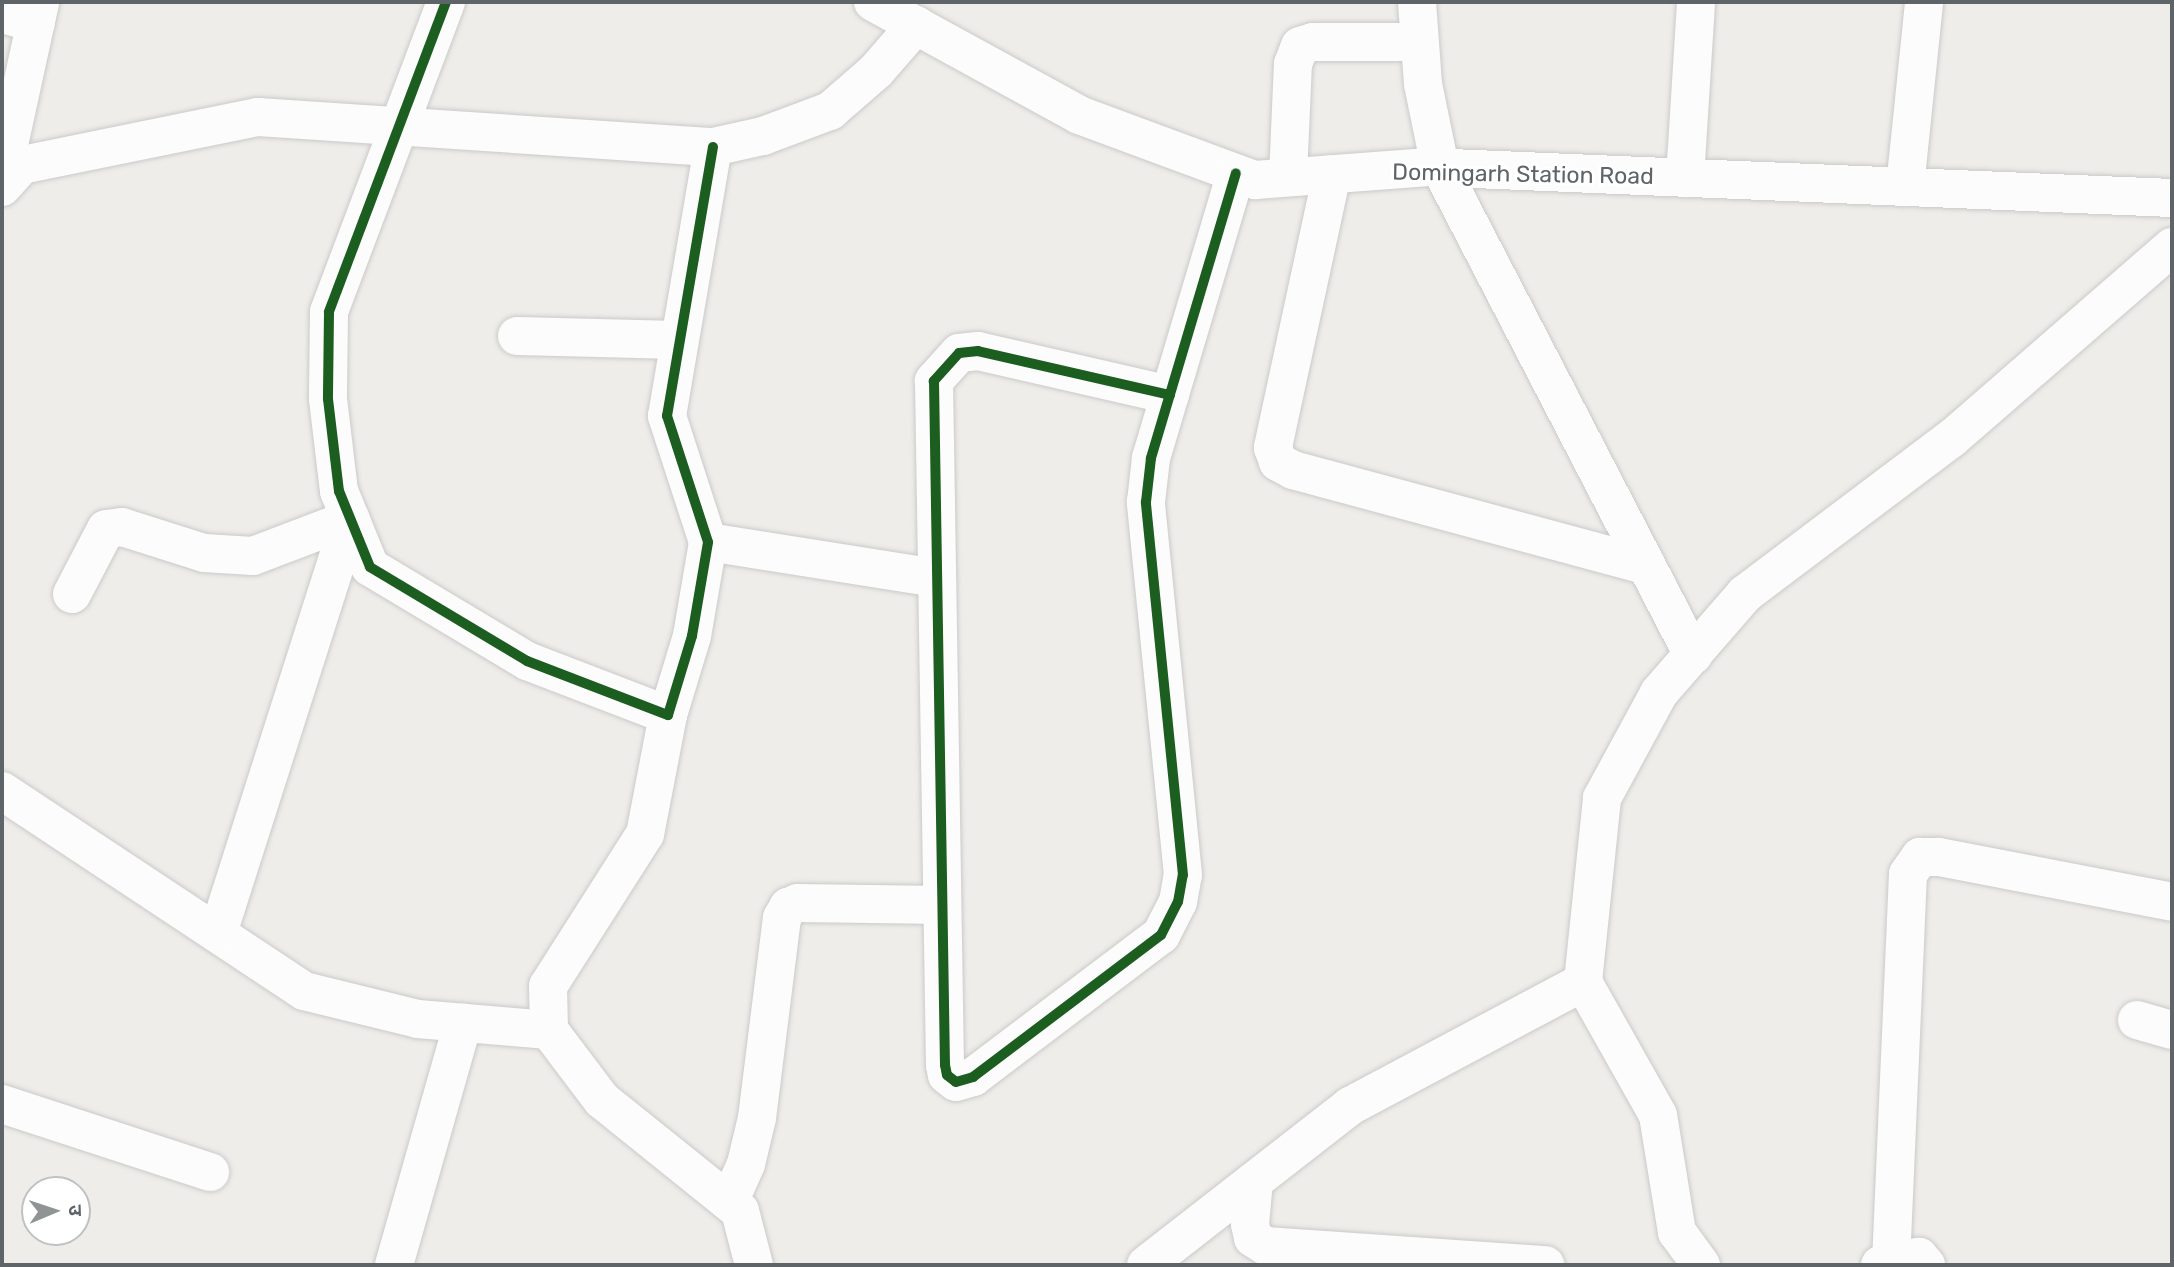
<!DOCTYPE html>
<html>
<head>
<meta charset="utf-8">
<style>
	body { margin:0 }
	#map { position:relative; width:2174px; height:1267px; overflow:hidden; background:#efede9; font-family:Rubik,"Noto Sans Devanagari",sans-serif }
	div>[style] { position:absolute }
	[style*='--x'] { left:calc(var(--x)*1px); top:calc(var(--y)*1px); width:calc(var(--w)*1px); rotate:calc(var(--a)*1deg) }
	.roads { filter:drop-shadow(0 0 2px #cacaca) drop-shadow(0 0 2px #cacaca) }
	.minor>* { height:38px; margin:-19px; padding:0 19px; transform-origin:19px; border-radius:19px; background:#fdfcfc }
	.cycleway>* { height:10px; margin:-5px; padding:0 5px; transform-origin:5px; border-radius:5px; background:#1b5e20 }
	span { translate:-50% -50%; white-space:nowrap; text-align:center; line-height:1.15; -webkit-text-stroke:6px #fff; paint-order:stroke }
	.street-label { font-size:23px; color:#5e6468 }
	.frame { position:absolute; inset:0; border:4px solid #5e6468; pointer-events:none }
	.north { position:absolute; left:21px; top:1176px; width:70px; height:70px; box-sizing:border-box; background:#fff; border:2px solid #bfc1c3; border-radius:50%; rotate:88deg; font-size:19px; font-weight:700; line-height:28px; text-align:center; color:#5e6468 }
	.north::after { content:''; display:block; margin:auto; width:24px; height:32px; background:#919495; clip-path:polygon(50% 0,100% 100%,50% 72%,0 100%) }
</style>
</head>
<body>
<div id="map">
	<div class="roads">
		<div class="minor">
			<div style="--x:446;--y:2;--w:331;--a:110.7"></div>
			<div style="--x:329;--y:312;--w:87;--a:90.7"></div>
			<div style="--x:328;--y:399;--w:93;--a:83.2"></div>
			<div style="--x:339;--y:491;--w:82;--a:67.8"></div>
			<div style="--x:370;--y:567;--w:183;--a:30.9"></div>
			<div style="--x:527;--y:661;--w:151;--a:21"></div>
			<div style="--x:668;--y:715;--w:83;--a:-73.1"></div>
			<div style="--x:692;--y:636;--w:95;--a:-80.3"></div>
			<div style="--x:708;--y:542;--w:133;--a:-108"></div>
			<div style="--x:667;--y:416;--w:273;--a:-80.3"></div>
			<div style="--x:873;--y:2;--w:235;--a:28.7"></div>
			<div style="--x:1079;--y:115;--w:188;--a:20.3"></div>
			<div style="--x:1255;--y:180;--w:171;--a:-4.3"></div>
			<div style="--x:1426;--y:167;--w:747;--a:2.38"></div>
			<div style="--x:1417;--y:2;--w:82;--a:85.8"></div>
			<div style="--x:1423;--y:84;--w:85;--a:78.4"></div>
			<div style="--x:1440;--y:167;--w:550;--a:62.6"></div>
			<div style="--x:2;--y:14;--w:35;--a:15"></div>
			<div style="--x:1332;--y:174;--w:280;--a:102.2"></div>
			<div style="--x:1273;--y:448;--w:15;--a:70"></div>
			<div style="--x:1278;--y:462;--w:17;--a:28"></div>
			<div style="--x:1293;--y:470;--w:366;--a:15.1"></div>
			<div style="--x:2;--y:177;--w:179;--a:-77.7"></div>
			<div style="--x:1288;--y:177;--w:113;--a:-87.5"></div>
			<div style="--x:1293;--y:64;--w:19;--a:-69"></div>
			<div style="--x:1300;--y:46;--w:14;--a:-17"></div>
			<div style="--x:1313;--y:42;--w:106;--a:0"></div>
			<div style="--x:1685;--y:178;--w:176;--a:-86.4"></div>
			<div style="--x:2;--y:187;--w:30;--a:-48"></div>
			<div style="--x:22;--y:165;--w:241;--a:-11.5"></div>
			<div style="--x:258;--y:117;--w:456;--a:3.8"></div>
			<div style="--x:713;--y:147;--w:51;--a:-12.4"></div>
			<div style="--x:763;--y:136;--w:72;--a:-20.5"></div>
			<div style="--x:830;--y:111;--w:61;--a:-41"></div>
			<div style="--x:876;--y:71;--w:61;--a:-49"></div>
			<div style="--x:1905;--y:187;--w:186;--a:-84.1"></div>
			<div style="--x:517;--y:336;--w:162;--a:1.4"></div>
			<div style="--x:1170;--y:395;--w:197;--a:-167.1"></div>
			<div style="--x:978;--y:351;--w:19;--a:174"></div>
			<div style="--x:959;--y:353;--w:38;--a:132"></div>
			<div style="--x:934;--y:381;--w:684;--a:89.08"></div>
			<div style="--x:945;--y:1065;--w:10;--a:79"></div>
			<div style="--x:947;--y:1075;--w:11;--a:38"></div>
			<div style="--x:956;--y:1082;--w:18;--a:-16"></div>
			<div style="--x:973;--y:1077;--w:236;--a:-37.1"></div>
			<div style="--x:1161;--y:935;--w:37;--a:-63"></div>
			<div style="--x:1178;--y:902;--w:27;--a:-80"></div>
			<div style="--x:1183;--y:875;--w:375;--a:-95.7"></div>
			<div style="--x:1146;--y:502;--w:44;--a:-83.5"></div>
			<div style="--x:1151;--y:458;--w:297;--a:-73.4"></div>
			<div style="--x:708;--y:542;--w:231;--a:9"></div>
			<div style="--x:72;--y:594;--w:73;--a:-62.4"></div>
			<div style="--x:106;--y:529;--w:16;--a:-7"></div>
			<div style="--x:122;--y:527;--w:86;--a:17.6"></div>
			<div style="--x:204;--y:553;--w:49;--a:3.5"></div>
			<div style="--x:253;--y:556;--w:104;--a:-20.9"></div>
			<div style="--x:668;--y:715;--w:121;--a:100.9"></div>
			<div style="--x:645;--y:834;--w:180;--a:122.5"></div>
			<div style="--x:548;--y:986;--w:44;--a:88.7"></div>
			<div style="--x:549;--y:1030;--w:88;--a:52.9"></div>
			<div style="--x:602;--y:1100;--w:177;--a:38.8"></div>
			<div style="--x:740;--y:1211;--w:56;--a:75.5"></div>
			<div style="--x:2;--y:791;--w:362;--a:33.5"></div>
			<div style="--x:304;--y:991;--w:117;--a:13.8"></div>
			<div style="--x:418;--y:1019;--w:131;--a:4.8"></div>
			<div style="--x:218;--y:933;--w:435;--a:-72.3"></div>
			<div style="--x:1583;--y:982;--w:153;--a:60.6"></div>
			<div style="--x:1658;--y:1115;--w:119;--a:80.8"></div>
			<div style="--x:1677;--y:1232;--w:41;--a:54"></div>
			<div style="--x:2137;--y:1020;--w:36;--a:16"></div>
			<div style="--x:2;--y:1104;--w:219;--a:18.1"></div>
			<div style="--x:1254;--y:1181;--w:43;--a:95.3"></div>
			<div style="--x:1250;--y:1224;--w:14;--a:78"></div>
			<div style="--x:1253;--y:1238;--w:15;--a:32"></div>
			<div style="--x:1266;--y:1246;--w:280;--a:3.9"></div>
			<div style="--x:729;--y:1202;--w:42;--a:-65.9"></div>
			<div style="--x:746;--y:1164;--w:47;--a:-76.6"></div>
			<div style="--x:757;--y:1118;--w:202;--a:-82.9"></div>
			<div style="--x:782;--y:918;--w:13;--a:-61"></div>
			<div style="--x:788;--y:907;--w:11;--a:-22"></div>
			<div style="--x:798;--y:903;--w:144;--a:0.8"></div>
			<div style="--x:1891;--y:1263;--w:389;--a:-87.5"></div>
			<div style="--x:1908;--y:874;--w:21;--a:-55"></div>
			<div style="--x:1920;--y:857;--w:19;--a:0"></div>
			<div style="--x:1939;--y:857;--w:237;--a:10.9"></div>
			<div style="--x:394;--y:1265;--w:252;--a:-74.1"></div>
			<div style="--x:1146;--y:1265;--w:259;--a:-37.9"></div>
			<div style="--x:1350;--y:1106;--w:264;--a:-28"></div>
			<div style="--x:1583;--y:982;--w:185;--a:-84.1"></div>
			<div style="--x:1602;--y:798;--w:119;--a:-61.5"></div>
			<div style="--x:1659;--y:693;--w:131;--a:-49"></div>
			<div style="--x:1745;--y:594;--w:258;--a:-37"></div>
			<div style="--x:1951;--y:439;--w:293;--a:-41"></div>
			<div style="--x:1880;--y:1265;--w:40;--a:-12"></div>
			<div style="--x:1919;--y:1257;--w:11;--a:49"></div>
		</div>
	</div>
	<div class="cycleway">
		<div style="--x:446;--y:2;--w:331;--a:110.7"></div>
		<div style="--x:329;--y:312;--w:87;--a:90.7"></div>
		<div style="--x:328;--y:399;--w:93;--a:83.2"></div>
		<div style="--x:339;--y:491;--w:82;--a:67.8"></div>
		<div style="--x:370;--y:567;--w:183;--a:30.9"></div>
		<div style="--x:527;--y:661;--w:151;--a:21"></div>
		<div style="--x:668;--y:715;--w:83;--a:-73.1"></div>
		<div style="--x:692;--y:636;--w:95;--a:-80.3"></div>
		<div style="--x:708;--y:542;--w:133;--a:-108"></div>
		<div style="--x:667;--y:416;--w:273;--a:-80.3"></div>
		<div style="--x:1170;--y:395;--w:197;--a:-167.1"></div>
		<div style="--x:978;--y:351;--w:19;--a:174"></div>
		<div style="--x:959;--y:353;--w:38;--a:132"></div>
		<div style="--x:934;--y:381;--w:684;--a:89.08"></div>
		<div style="--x:945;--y:1065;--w:10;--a:79"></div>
		<div style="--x:947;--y:1075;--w:11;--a:38"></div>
		<div style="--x:956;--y:1082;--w:18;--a:-16"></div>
		<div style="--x:973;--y:1077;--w:236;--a:-37.1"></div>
		<div style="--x:1161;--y:935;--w:37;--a:-63"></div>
		<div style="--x:1178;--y:902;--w:27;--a:-80"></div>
		<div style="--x:1183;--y:875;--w:375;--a:-95.7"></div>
		<div style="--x:1146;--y:502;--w:44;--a:-83.5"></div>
		<div style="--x:1151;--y:458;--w:297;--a:-73.4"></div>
	</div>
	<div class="street-label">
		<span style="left:1523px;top:174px;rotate:1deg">Domingarh Station Road</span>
	</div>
	<div class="frame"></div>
	<div class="north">उ</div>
</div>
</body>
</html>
